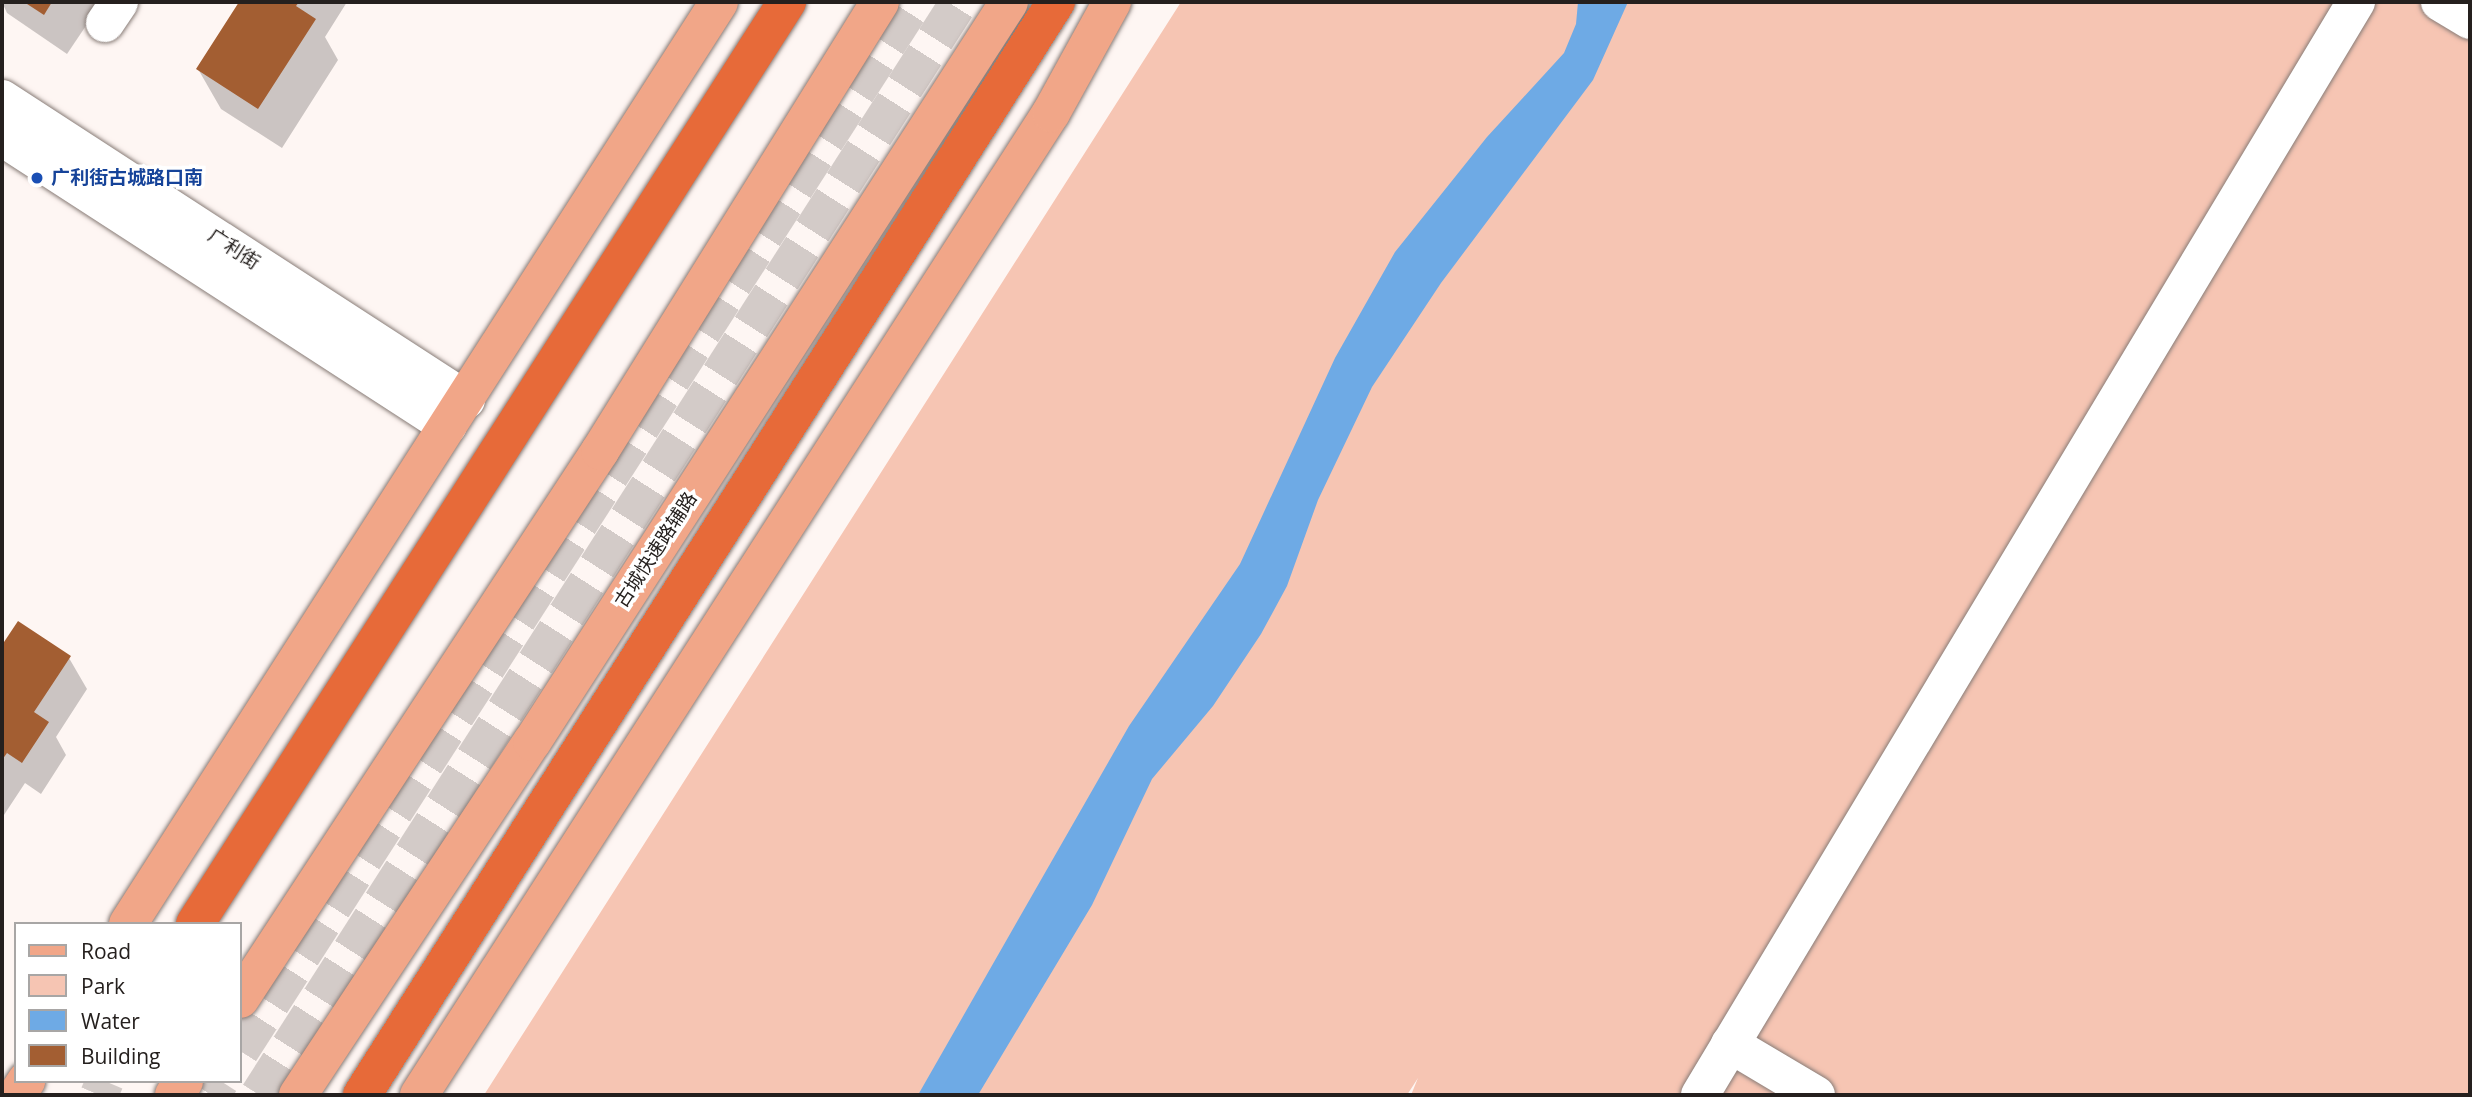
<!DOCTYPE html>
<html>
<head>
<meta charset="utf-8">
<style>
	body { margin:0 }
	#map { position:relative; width:2472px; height:1097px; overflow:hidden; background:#fef6f3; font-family:"Open Sans","Noto Sans SC",sans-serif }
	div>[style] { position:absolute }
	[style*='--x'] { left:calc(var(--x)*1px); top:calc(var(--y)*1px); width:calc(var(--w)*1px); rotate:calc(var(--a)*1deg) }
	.green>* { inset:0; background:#f6c5b3 }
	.water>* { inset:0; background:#6eaae5 }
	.shadow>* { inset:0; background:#0003 }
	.building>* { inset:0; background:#a35e32 }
	.highway-tunnel>* { height:38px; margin-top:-19px; transform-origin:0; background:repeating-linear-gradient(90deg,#d3cbc8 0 38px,transparent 0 57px) }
	.roads { filter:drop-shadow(0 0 2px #887c77) drop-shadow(0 0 2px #887c77) }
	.minor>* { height:38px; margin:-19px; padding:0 19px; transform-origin:19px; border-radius:19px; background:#fff }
	.major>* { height:38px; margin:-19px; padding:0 19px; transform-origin:19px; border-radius:19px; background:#f1a688 }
	.highway>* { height:38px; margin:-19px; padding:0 19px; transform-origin:19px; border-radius:19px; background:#e76a39 }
	.dots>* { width:19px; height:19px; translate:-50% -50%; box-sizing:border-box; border:4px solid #fff; border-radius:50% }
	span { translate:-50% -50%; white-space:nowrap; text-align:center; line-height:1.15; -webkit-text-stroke:7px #fff; paint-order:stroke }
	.transit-label { font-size:19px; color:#164399; font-weight:700 }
	.left { translate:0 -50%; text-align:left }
	.street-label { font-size:19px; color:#25201e }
	.frame { position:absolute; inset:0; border:4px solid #25201e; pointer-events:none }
	.legend { position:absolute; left:14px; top:922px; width:228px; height:161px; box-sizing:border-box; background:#fff; border:2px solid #a8a6a5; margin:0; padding:9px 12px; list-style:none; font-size:21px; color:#25201e }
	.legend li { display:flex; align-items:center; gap:14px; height:35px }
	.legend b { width:35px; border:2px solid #a8a6a5 }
</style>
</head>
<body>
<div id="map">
	<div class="green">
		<div style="clip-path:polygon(1181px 2px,2470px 2px,2470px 1095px,1411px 1095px,1418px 1078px,1407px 1095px,484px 1095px)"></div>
	</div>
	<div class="water">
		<div style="clip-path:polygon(1578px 2px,1628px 2px,1593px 80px,1441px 283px,1372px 387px,1318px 500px,1287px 586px,1261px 634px,1213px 706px,1152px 779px,1092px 905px,978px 1095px,918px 1095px,1129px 726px,1240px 564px,1335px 358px,1395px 252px,1487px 137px,1564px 53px,1576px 24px)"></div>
	</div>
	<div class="shadow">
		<div style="clip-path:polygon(2px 2px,102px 2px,67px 54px,7px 13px)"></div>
		<div style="clip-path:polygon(241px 2px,347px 2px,325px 37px,338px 60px,282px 148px,221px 109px,198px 69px)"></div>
		<div style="clip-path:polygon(18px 623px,69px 658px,87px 689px,56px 737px,66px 755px,41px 794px,25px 783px,2px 818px,2px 648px)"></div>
	</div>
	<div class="building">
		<div style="clip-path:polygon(24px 2px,52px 2px,44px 15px)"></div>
		<div style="clip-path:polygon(239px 2px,299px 2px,296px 6px,316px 19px,258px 109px,196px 69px)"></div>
		<div style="clip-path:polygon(18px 621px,71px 656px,34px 712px,49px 722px,22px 763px,7px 753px,2px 760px,2px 645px)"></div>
	</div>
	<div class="highway-tunnel">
		<div style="--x:240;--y:1051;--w:1247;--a:-57.28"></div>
		<div style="--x:99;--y:1095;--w:15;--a:-67"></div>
		<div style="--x:211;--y:1095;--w:17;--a:-57"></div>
		<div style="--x:259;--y:1095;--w:1298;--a:-57.36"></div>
	</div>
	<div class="roads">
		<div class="minor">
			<div style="--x:2440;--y:2;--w:35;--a:31"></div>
			<div style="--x:105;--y:23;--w:25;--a:-56"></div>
			<div style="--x:2;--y:99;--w:553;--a:32.97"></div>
			<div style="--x:2;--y:137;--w:531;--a:32.94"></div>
			<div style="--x:1730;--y:1044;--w:100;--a:30.7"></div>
			<div style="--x:1700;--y:1095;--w:1275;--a:-59.03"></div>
		</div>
		<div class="major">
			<div style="--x:128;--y:924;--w:1095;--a:-57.34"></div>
			<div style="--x:240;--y:999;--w:656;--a:-56.7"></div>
			<div style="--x:600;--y:451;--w:529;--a:-58.05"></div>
			<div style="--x:17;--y:1095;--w:17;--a:-57"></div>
			<div style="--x:174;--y:1095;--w:17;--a:-54"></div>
			<div style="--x:298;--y:1095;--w:424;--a:-56.5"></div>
			<div style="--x:532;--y:742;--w:880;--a:-57.19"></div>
			<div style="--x:419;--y:1095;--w:1168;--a:-57.24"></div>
			<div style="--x:1051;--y:113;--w:127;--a:-61.2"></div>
		</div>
		<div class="highway">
			<div style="--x:195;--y:924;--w:1096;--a:-57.3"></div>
			<div style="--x:362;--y:1095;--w:1295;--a:-57.59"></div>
		</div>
	</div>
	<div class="dots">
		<div style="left:37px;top:178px;background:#1a4fb4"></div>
	</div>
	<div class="transit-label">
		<span class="left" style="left:51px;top:178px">广利街古城路口南</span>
	</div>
	<div class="street-label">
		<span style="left:234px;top:249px;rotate:33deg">广利街</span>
		<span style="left:656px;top:550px;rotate:-57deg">古城快速路辅路</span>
	</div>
	<div class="frame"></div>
	<ul class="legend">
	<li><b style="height:9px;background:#f1a688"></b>Road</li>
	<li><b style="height:19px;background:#f6c5b3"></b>Park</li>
	<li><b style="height:19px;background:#6eaae5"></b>Water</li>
	<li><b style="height:19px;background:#a35e32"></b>Building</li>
	</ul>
</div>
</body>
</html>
